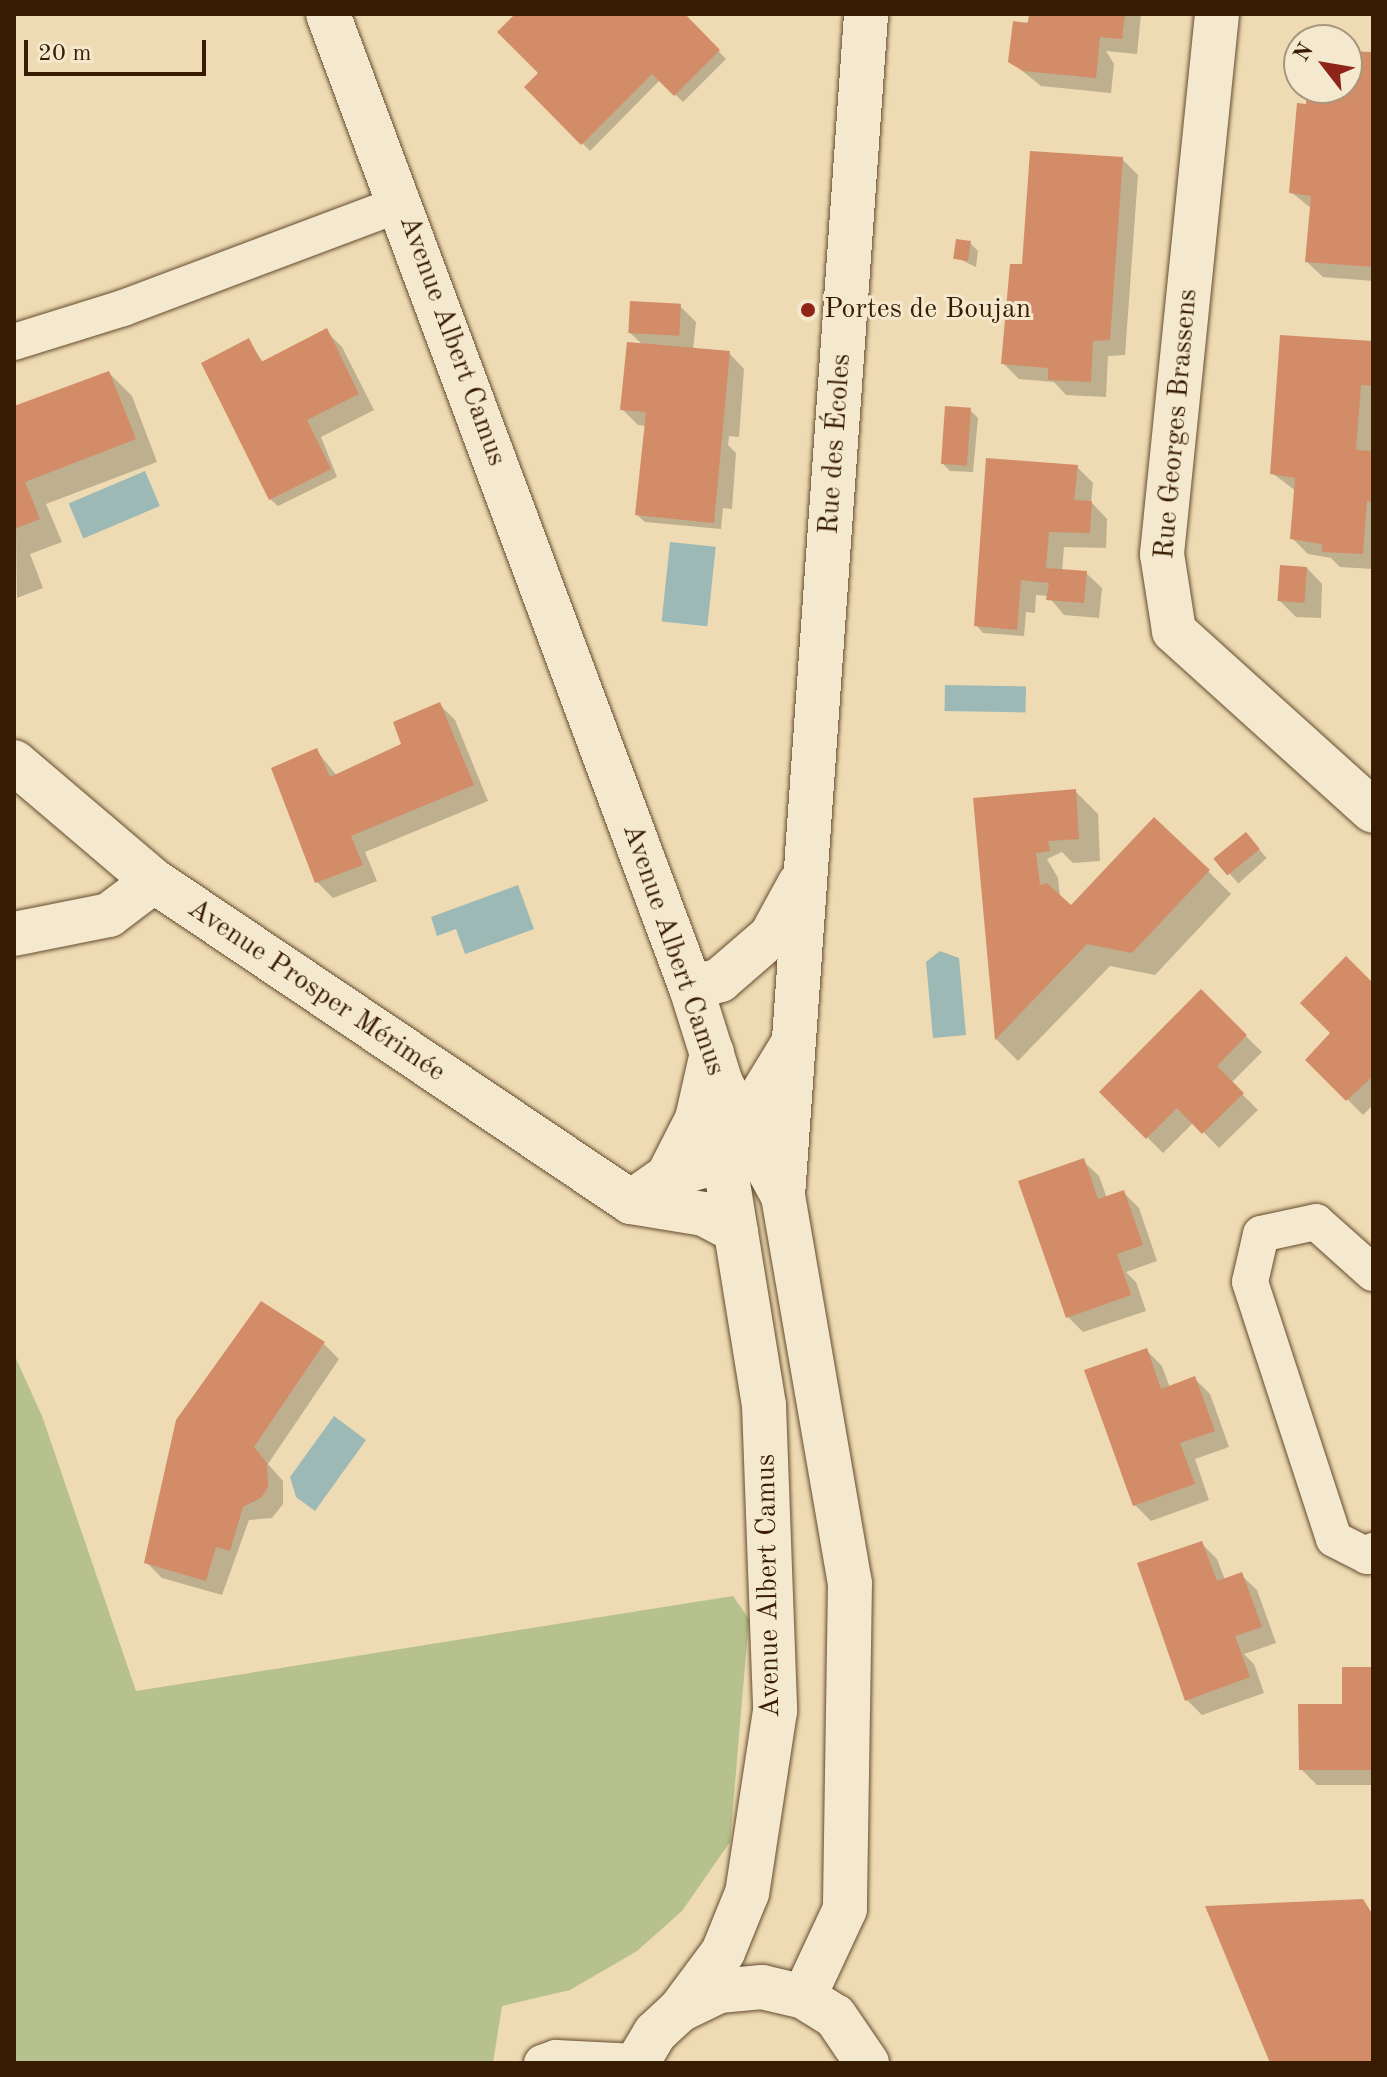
<!DOCTYPE html>
<html>
<head>
<meta charset="utf-8">
<style>
	body { margin:0 }
	#map { position:relative; width:1387px; height:2077px; overflow:hidden; background:#eedbb3; font-family:"Old Standard TT",serif }
	div>[style] { position:absolute }
	[style*='--x'] { left:calc(var(--x)*1px); top:calc(var(--y)*1px); width:calc(var(--w)*1px); rotate:calc(var(--a)*1deg) }
	.green>* { inset:0; background:#b6c18e }
	.water>* { inset:0; background:#9cb9b6; transform-origin:0 0 }
	.shadow>* { inset:0; background:#0003; transform-origin:0 0 }
	.building>* { inset:0; background:#d28c68; transform-origin:0 0 }
	.roads { filter:drop-shadow(0 0 2px #664c2e) drop-shadow(0 0 2px #664c2e) }
	.service>* { height:36px; margin:-18px; padding:0 18px; transform-origin:18px; border-radius:18px; background:#f4e8ce }
	.minor>* { height:44px; margin:-22px; padding:0 22px; transform-origin:22px; border-radius:22px; background:#f4e8ce }
	.tertiary>* { height:44px; margin:-22px; padding:0 22px; transform-origin:22px; border-radius:22px; background:#f4e8ce }
	.dots>* { width:22px; height:22px; translate:-50% -50%; box-sizing:border-box; border:4px solid #f4e8ce; border-radius:50% }
	span { translate:-50% -50%; white-space:nowrap; text-align:center; line-height:1.15; -webkit-text-stroke:6px #f4e8ce; paint-order:stroke }
	.poi-label { font-size:28px; color:#381c01 }
	.left { translate:0 -50%; text-align:left }
	.street-label { font-size:28px; color:#381c01 }
	.frame { position:absolute; inset:0; border:16px solid #381c01; pointer-events:none }
	.north { position:absolute; left:1283px; top:24px; width:80px; height:80px; box-sizing:border-box; background:#f4e8ce; border:2px solid #a9967c; border-radius:50%; rotate:301deg; font-size:22px; font-weight:700; line-height:32px; text-align:center; color:#381c01 }
	.north::after { content:''; display:block; margin:auto; width:28px; height:36px; background:#8f2418; clip-path:polygon(50% 0,100% 100%,50% 72%,0 100%) }
	.scale { position:absolute; left:24px; top:40px; width:182px; height:36px; box-sizing:border-box; border:4px solid #381c01; border-top:0; padding-left:10px; font-size:24px; line-height:28px; white-space:nowrap; color:#381c01; -webkit-text-stroke:6px #f4e8ce; paint-order:stroke }
</style>
</head>
<body>
<div id="map">
	<div class="green">
		<div style="clip-path:polygon(14px 1354px,42px 1416px,136px 1691px,733px 1596px,749px 1619px,730px 1842px,682px 1911px,637px 1951px,570px 1990px,502px 2006px,493px 2063px,14px 2063px)"></div>
	</div>
	<div class="water">
		<div style="left:145px;top:471px;width:38px;height:83px;rotate:67deg"></div>
		<div style="left:670px;top:542px;width:46px;height:80px;rotate:6deg"></div>
		<div style="left:945px;top:685px;width:81px;height:26px;rotate:1deg"></div>
		<div style="clip-path:polygon(518px 885px,534px 929px,465px 954px,456px 929px,437px 936px,431px 917px)"></div>
		<div style="clip-path:polygon(940px 951px,959px 958px,966px 1035px,933px 1038px,926px 962px)"></div>
		<div style="clip-path:polygon(334px 1416px,366px 1440px,315px 1511px,296px 1497px,290px 1477px)"></div>
	</div>
	<div class="shadow">
		<div style="clip-path:polygon(518px 14px,683px 14px,726px 59px,683px 102px,660px 80px,590px 151px,527px 87px,541px 73px)"></div>
		<div style="clip-path:polygon(1031px 14px,1141px 14px,1137px 54px,1106px 51px,1114px 64px,1111px 93px,1041px 86px,1010px 61px)"></div>
		<div style="clip-path:polygon(1347px 53px,1373px 54px,1373px 281px,1323px 277px,1307px 262px,1312px 209px,1291px 192px,1309px 88px,1347px 88px)"></div>
		<div style="clip-path:polygon(1122px 159px,1138px 175px,1125px 355px,1108px 356px,1106px 397px,1066px 395px,1054px 382px,1019px 379px,1003px 363px,1024px 266px)"></div>
		<div style="clip-path:polygon(970px 243px,978px 251px,976px 267px,957px 258px)"></div>
		<div style="clip-path:polygon(680px 306px,696px 322px,693px 350px,729px 353px,744px 369px,739px 437px,729px 436px,728px 445px,736px 453px,732px 509px,723px 508px,721px 529px,645px 522px,637px 515px,646px 426px,638px 425px,622px 409px,643px 345px,629px 332px)"></div>
		<div style="clip-path:polygon(326px 331px,342px 347px,374px 410px,321px 437px,337px 477px,278px 506px,270px 499px,249px 341px,263px 362px)"></div>
		<div style="clip-path:polygon(1373px 343px,1373px 569px,1340px 567px,1331px 558px,1308px 554px,1292px 538px,1296px 491px,1272px 473px)"></div>
		<div style="clip-path:polygon(109px 373px,132px 396px,157px 462px,46px 504px,62px 542px,30px 554px,43px 588px,17px 598px,14px 408px)"></div>
		<div style="clip-path:polygon(970px 410px,978px 418px,973px 472px,950px 471px,942px 463px)"></div>
		<div style="clip-path:polygon(1077px 467px,1093px 483px,1091px 502px,1107px 519px,1106px 548px,1064px 547px,1062px 571px,1086px 573px,1102px 588px,1099px 618px,1064px 615px,1048px 596px,1036px 595px,1035px 613px,1026px 612px,1024px 636px,983px 633px,976px 625px)"></div>
		<div style="clip-path:polygon(1307px 568px,1322px 584px,1321px 618px,1296px 617px,1280px 601px)"></div>
		<div style="clip-path:polygon(439px 704px,455px 720px,488px 801px,365px 852px,377px 881px,333px 898px,317px 882px,317px 751px,337px 776px,404px 745px)"></div>
		<div style="clip-path:polygon(1075px 791px,1098px 814px,1100px 861px,1073px 863px,1062px 852px,1047px 859px,1058px 878px,1060px 898px,1071px 907px,1209px 872px,1231px 894px,1155px 975px,1110px 966px,1018px 1061px,996px 1039px,975px 800px)"></div>
		<div style="left:1246px;top:835px;width:31px;height:38px;rotate:48deg"></div>
		<div style="clip-path:polygon(1373px 986px,1373px 1105px,1363px 1115px,1308px 1060px)"></div>
		<div style="clip-path:polygon(1201px 992px,1262px 1052px,1231px 1083px,1258px 1110px,1219px 1148px,1194px 1122px,1163px 1153px,1102px 1092px)"></div>
		<div style="clip-path:polygon(1083px 1161px,1099px 1176px,1107px 1198px,1123px 1192px,1139px 1208px,1157px 1261px,1126px 1272px,1136px 1282px,1146px 1311px,1083px 1332px,1068px 1317px)"></div>
		<div style="clip-path:polygon(324px 1344px,339px 1359px,268px 1464px,283px 1481px,283px 1504px,272px 1518px,249px 1520px,222px 1595px,162px 1578px,146px 1562px)"></div>
		<div style="clip-path:polygon(1146px 1350px,1162px 1366px,1170px 1388px,1194px 1378px,1210px 1394px,1229px 1447px,1195px 1459px,1209px 1500px,1151px 1521px,1135px 1505px)"></div>
		<div style="clip-path:polygon(1201px 1543px,1217px 1559px,1225px 1580px,1241px 1575px,1257px 1590px,1276px 1643px,1244px 1654px,1254px 1664px,1264px 1693px,1202px 1715px,1187px 1700px)"></div>
		<div style="clip-path:polygon(1373px 1669px,1373px 1785px,1317px 1785px,1301px 1769px)"></div>
	</div>
	<div class="building">
		<div style="clip-path:polygon(515px 14px,685px 14px,720px 50px,674px 96px,652px 74px,581px 145px,524px 87px,538px 73px,497px 32px)"></div>
		<div style="clip-path:polygon(1029px 14px,1125px 14px,1122px 39px,1100px 37px,1096px 78px,1023px 71px,1008px 62px,1013px 21px,1028px 23px)"></div>
		<div style="clip-path:polygon(1347px 51px,1373px 52px,1373px 267px,1305px 262px,1311px 196px,1289px 193px,1297px 103px,1306px 104px,1307px 88px,1347px 88px)"></div>
		<div style="clip-path:polygon(1030px 151px,1123px 157px,1110px 340px,1093px 341px,1091px 382px,1048px 380px,1048px 368px,1001px 364px,1010px 264px,1022px 264px)"></div>
		<div style="left:956px;top:239px;width:15px;height:20px;rotate:8deg"></div>
		<div style="left:630px;top:301px;width:51px;height:32px;rotate:3deg"></div>
		<div style="clip-path:polygon(327px 328px,359px 394px,307px 420px,331px 469px,269px 500px,201px 363px,249px 338px,261px 362px)"></div>
		<div style="clip-path:polygon(1280px 335px,1373px 341px,1373px 386px,1361px 385px,1356px 450px,1373px 451px,1373px 502px,1367px 501px,1363px 554px,1322px 552px,1322px 544px,1290px 539px,1295px 478px,1270px 474px)"></div>
		<div style="clip-path:polygon(627px 342px,730px 351px,714px 523px,635px 515px,646px 412px,620px 410px)"></div>
		<div style="clip-path:polygon(109px 371px,136px 439px,25px 482px,40px 519px,14px 529px,14px 406px)"></div>
		<div style="left:945px;top:406px;width:26px;height:58px;rotate:4deg"></div>
		<div style="clip-path:polygon(986px 458px,1078px 465px,1074px 500px,1092px 501px,1090px 533px,1049px 532px,1046px 568px,1087px 571px,1084px 603px,1046px 600px,1049px 583px,1021px 580px,1017px 630px,974px 626px)"></div>
		<div style="left:1280px;top:565px;width:27px;height:36px;rotate:4deg"></div>
		<div style="clip-path:polygon(440px 702px,474px 785px,351px 836px,363px 865px,315px 883px,271px 768px,317px 748px,330px 777px,401px 744px,393px 722px)"></div>
		<div style="clip-path:polygon(1076px 789px,1079px 839px,1048px 841px,1050px 851px,1036px 853px,1040px 885px,1047px 883px,1071px 905px,1154px 817px,1210px 870px,1132px 953px,1087px 944px,995px 1040px,973px 798px)"></div>
		<div style="left:1246px;top:832px;width:22px;height:42px;rotate:51deg"></div>
		<div style="clip-path:polygon(1346px 956px,1373px 983px,1373px 1076px,1346px 1101px,1305px 1060px,1330px 1033px,1300px 1003px)"></div>
		<div style="clip-path:polygon(1201px 989px,1247px 1035px,1217px 1066px,1244px 1093px,1202px 1134px,1177px 1108px,1146px 1139px,1099px 1092px)"></div>
		<div style="clip-path:polygon(1084px 1158px,1098px 1199px,1124px 1190px,1143px 1245px,1117px 1254px,1131px 1295px,1066px 1318px,1018px 1181px)"></div>
		<div style="clip-path:polygon(261px 1301px,325px 1342px,254px 1447px,267px 1463px,268px 1487px,262px 1497px,243px 1507px,230px 1551px,216px 1547px,206px 1581px,144px 1563px,176px 1420px)"></div>
		<div style="clip-path:polygon(1147px 1348px,1161px 1389px,1195px 1376px,1215px 1431px,1180px 1443px,1195px 1484px,1133px 1506px,1084px 1370px)"></div>
		<div style="clip-path:polygon(1202px 1541px,1217px 1581px,1242px 1572px,1262px 1627px,1235px 1636px,1250px 1677px,1185px 1701px,1137px 1563px)"></div>
		<div style="clip-path:polygon(1342px 1667px,1373px 1667px,1373px 1770px,1299px 1770px,1298px 1704px,1342px 1704px)"></div>
		<div style="clip-path:polygon(1363px 1899px,1373px 1915px,1373px 2063px,1270px 2063px,1205px 1906px)"></div>
	</div>
	<div class="roads">
		<div class="service">
			<div style="--x:14;--y:342;--w:114;--a:-17.3"></div>
			<div style="--x:123;--y:308;--w:298;--a:-20.6"></div>
			<div style="--x:1373;--y:1273;--w:76;--a:-138.2"></div>
			<div style="--x:1316;--y:1222;--w:56;--a:167.7"></div>
			<div style="--x:1261;--y:1234;--w:49;--a:102.9"></div>
			<div style="--x:1250;--y:1282;--w:270;--a:71.9"></div>
			<div style="--x:1334;--y:1539;--w:37;--a:27"></div>
			<div style="--x:1367;--y:1556;--w:8;--a:-40"></div>
			<div style="--x:542;--y:2063;--w:15;--a:-20"></div>
			<div style="--x:556;--y:2058;--w:81;--a:2.8"></div>
		</div>
		<div class="minor">
			<div style="--x:1217;--y:14;--w:543;--a:95.82"></div>
			<div style="--x:1162;--y:554;--w:78;--a:81.1"></div>
			<div style="--x:1174;--y:631;--w:268;--a:42.1"></div>
			<div style="--x:14;--y:762;--w:184;--a:40.4"></div>
			<div style="--x:154;--y:881;--w:575;--a:33.94"></div>
			<div style="--x:631;--y:1202;--w:74;--a:9.3"></div>
			<div style="--x:704;--y:1214;--w:36;--a:28"></div>
			<div style="--x:14;--y:934;--w:97;--a:-11.3"></div>
			<div style="--x:109;--y:915;--w:56;--a:-37.1"></div>
			<div style="--x:691;--y:988;--w:30;--a:-15"></div>
			<div style="--x:720;--y:980;--w:67;--a:-40.8"></div>
			<div style="--x:771;--y:936;--w:60;--a:-61.3"></div>
			<div style="--x:668;--y:1176;--w:64;--a:-63"></div>
			<div style="--x:697;--y:1119;--w:68;--a:-77.2"></div>
			<div style="--x:783;--y:1196;--w:1185;--a:-85.98"></div>
			<div style="--x:631;--y:1202;--w:45;--a:-35.1"></div>
			<div style="--x:668;--y:1176;--w:36;--a:-16"></div>
			<div style="--x:703;--y:1166;--w:61;--a:-46.3"></div>
			<div style="--x:745;--y:1122;--w:90;--a:-58.6"></div>
		</div>
		<div class="tertiary">
			<div style="--x:328;--y:14;--w:1039;--a:69.56"></div>
			<div style="--x:691;--y:988;--w:100;--a:72.5"></div>
			<div style="--x:721;--y:1083;--w:63;--a:89.1"></div>
			<div style="--x:722;--y:1146;--w:262;--a:80.8"></div>
			<div style="--x:764;--y:1405;--w:306;--a:87.9"></div>
			<div style="--x:775;--y:1711;--w:184;--a:98.7"></div>
			<div style="--x:747;--y:1893;--w:64;--a:112.1"></div>
			<div style="--x:723;--y:1952;--w:72;--a:126.6"></div>
			<div style="--x:722;--y:1085;--w:127;--a:61.2"></div>
			<div style="--x:783;--y:1196;--w:393;--a:80.2"></div>
			<div style="--x:850;--y:1583;--w:326;--a:90.9"></div>
			<div style="--x:845;--y:1909;--w:97;--a:115"></div>
			<div style="--x:637;--y:2063;--w:35;--a:-59"></div>
			<div style="--x:655;--y:2033;--w:34;--a:-43"></div>
			<div style="--x:680;--y:2010;--w:43;--a:-26"></div>
			<div style="--x:719;--y:1991;--w:43;--a:-5.3"></div>
			<div style="--x:762;--y:1987;--w:43;--a:13.4"></div>
			<div style="--x:804;--y:1997;--w:36;--a:32"></div>
			<div style="--x:835;--y:2016;--w:57;--a:55.8"></div>
		</div>
	</div>
	<div class="dots">
		<div style="left:808px;top:310px;background:#8f2418"></div>
	</div>
	<div class="poi-label">
		<span class="left" style="left:824px;top:310px">Portes de Boujan</span>
	</div>
	<div class="street-label">
		<span style="left:452px;top:341px;rotate:70deg">Avenue Albert Camus</span>
		<span style="left:1177px;top:424px;rotate:-85deg">Rue Georges Brassens</span>
		<span style="left:836px;top:444px;rotate:-86deg">Rue des Écoles</span>
		<span style="left:673px;top:950px;rotate:71deg">Avenue Albert Camus</span>
		<span style="left:316px;top:991px;rotate:34deg">Avenue Prosper Mérimée</span>
		<span style="left:769px;top:1586px;rotate:-91deg">Avenue Albert Camus</span>
	</div>
	<div class="frame"></div>
	<div class="north">N</div>
	<div class="scale">20 m</div>
</div>
</body>
</html>
